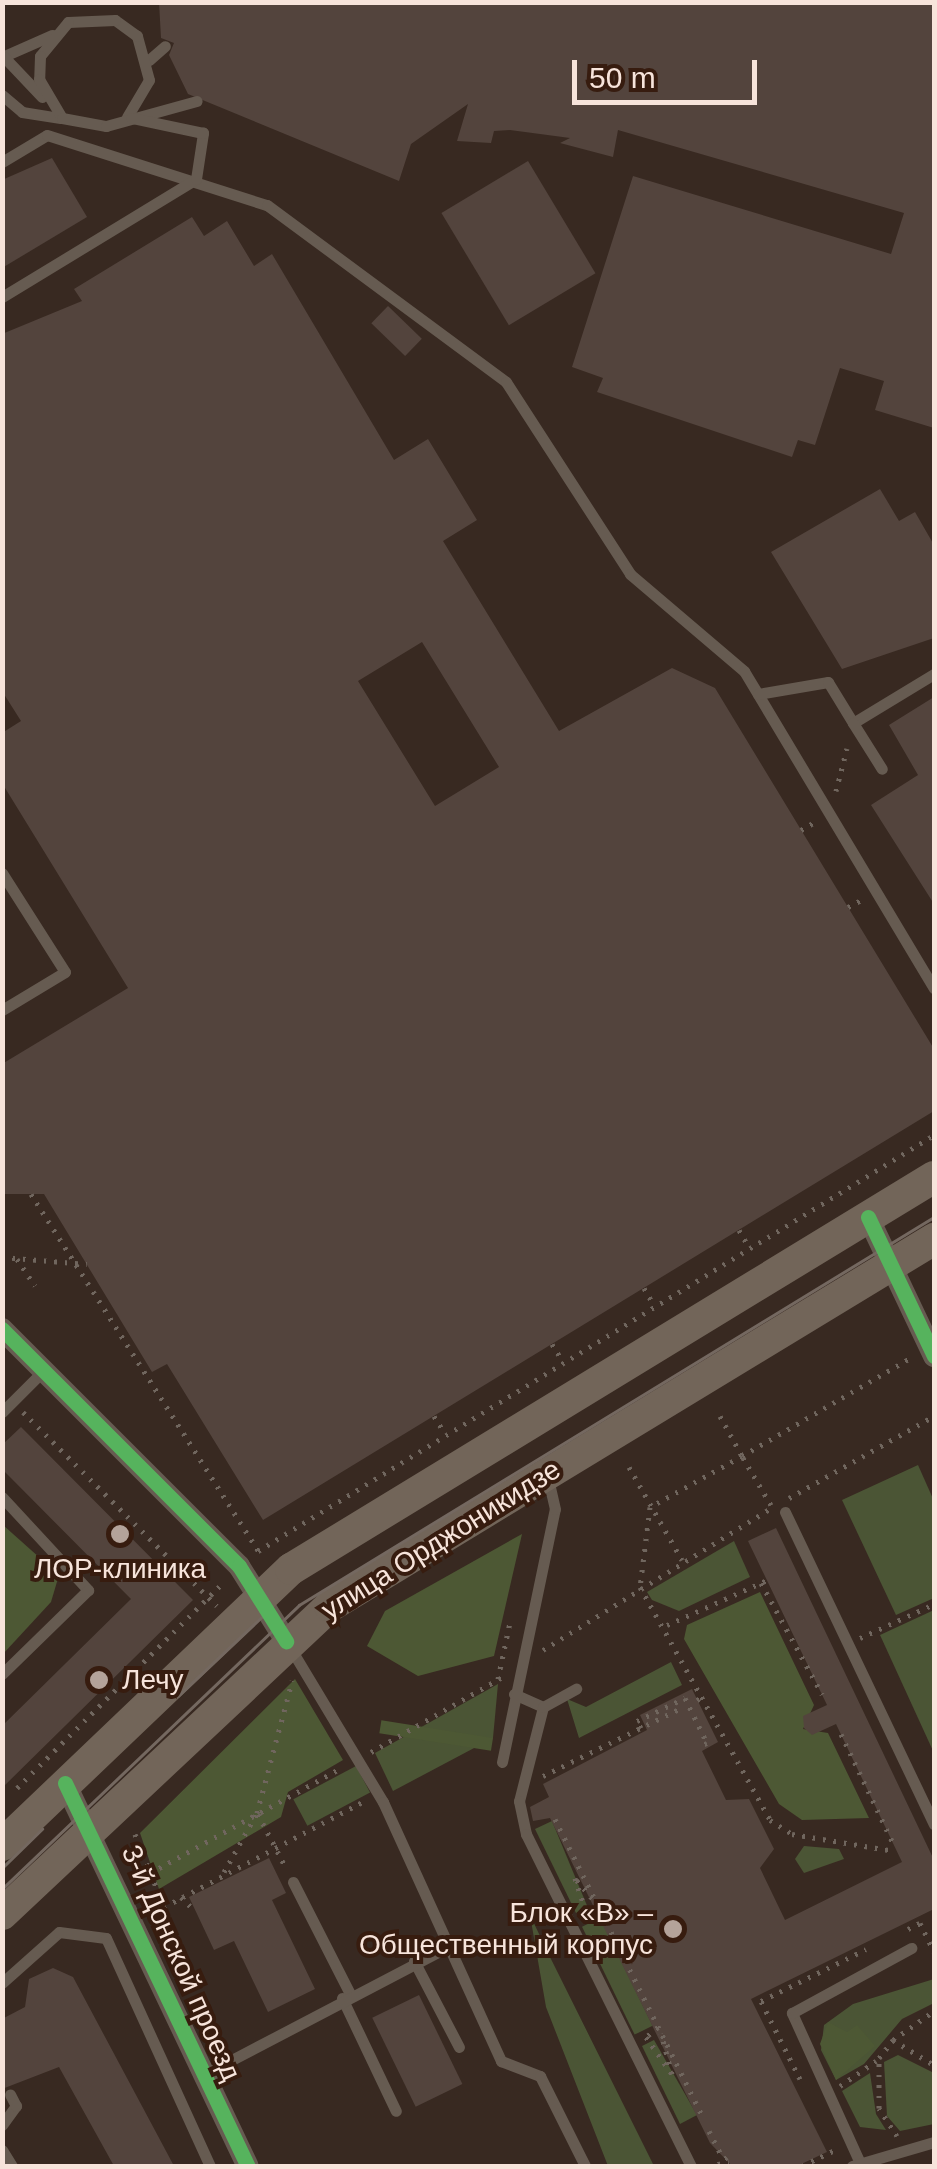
<!DOCTYPE html>
<html>
<head>
<meta charset="utf-8">
<style>
	body { margin:0 }
	#map { position:relative; width:937px; height:2169px; overflow:hidden; background:#382921; font-family:Helvetica,sans-serif }
	div>[style] { position:absolute }
	[style*='--x'] { left:calc(var(--x)*1px); top:calc(var(--y)*1px); width:calc(var(--w)*1px); rotate:calc(var(--a)*1deg) }
	.green>* { inset:0; background:#4b5535; transform-origin:0 0 }
	.forest>* { inset:0; background:#4d5834; transform-origin:0 0 }
	.building>* { inset:0; background:#53443d; transform-origin:0 0 }
	.path>* { height:5px; margin-top:-2.5px; transform-origin:0; background:repeating-linear-gradient(90deg,#70665e 0 2.5px,transparent 0 10.5px) }
	.lane>* { height:11px; margin:-5.5px; padding:0 5.5px; transform-origin:5.5px; border-radius:5.5px; background:#665b51 }
	.street>* { height:22px; margin:-11px; padding:0 11px; transform-origin:11px; border-radius:11px; background:#665b51 }
	.secondary>* { height:32px; margin:-16px; padding:0 16px; transform-origin:16px; border-radius:16px; background:#726559 }
	.tram>* { height:2.5px; margin:-1.25px; padding:0 1.25px; transform-origin:1.25px; border-radius:1.25px; background:#746860 }
	.cycleway>* { height:15px; margin:-7.5px; padding:0 7.5px; transform-origin:7.5px; border-radius:7.5px; background:#56b35d }
	.dots>* { width:28px; height:28px; translate:-50% -50%; box-sizing:border-box; border:5px solid #371c0f; border-radius:50% }
	span { translate:-50% -50%; white-space:nowrap; text-align:center; line-height:1.15; -webkit-text-stroke:8px #371c0f; paint-order:stroke }
	.street-label { font-size:28px; color:#f7e4db }
	.poi-label { font-size:28px; color:#f7e4db }
	.left { translate:0 -50%; text-align:left }
	.right { translate:-100% -50%; text-align:right }
	.frame { position:absolute; inset:0; border:5px solid #f7e4db; pointer-events:none }
	.scale { position:absolute; left:572px; top:60px; width:185px; height:45px; box-sizing:border-box; border:5px solid #f7e4db; border-top:0; padding-left:12px; font-size:30px; line-height:35px; white-space:nowrap; color:#f7e4db; -webkit-text-stroke:8px #371c0f; paint-order:stroke }
</style>
</head>
<body>
<div id="map">
	<div class="green">
		<div style="clip-path:polygon(918px 1465px,934px 1501px,934px 1598px,896px 1615px,842px 1500px)"></div>
		<div style="clip-path:polygon(734px 1541px,750px 1577px,679px 1611px,652px 1600px,647px 1592px)"></div>
		<div style="clip-path:polygon(934px 1610px,934px 1753px,880px 1635px)"></div>
		<div style="clip-path:polygon(671px 1662px,682px 1685px,579px 1738px,567px 1699px,586px 1707px)"></div>
		<div style="clip-path:polygon(498px 1684px,493px 1738px,393px 1791px,375px 1753px)"></div>
		<div style="left:356px;top:1766px;width:30px;height:71px;rotate:62deg"></div>
		<div style="clip-path:polygon(552px 1821px,588px 1908px,576px 1913px,535px 1829px)"></div>
		<div style="clip-path:polygon(804px 1846px,839px 1849px,844px 1859px,804px 1873px,795px 1859px)"></div>
		<div style="clip-path:polygon(530px 1915px,550px 1957px,654px 2166px,608px 2166px,546px 2007px)"></div>
		<div style="left:600px;top:1918px;width:120px;height:20px;rotate:64deg"></div>
		<div style="clip-path:polygon(934px 1979px,934px 2003px,902px 2019px,864px 2064px,836px 2080px,821px 2050px,824px 2025px,853px 2004px)"></div>
		<div style="clip-path:polygon(654px 2040px,697px 2115px,680px 2124px,642px 2046px)"></div>
		<div style="clip-path:polygon(898px 2055px,934px 2073px,934px 2124px,900px 2131px,887px 2116px,884px 2062px)"></div>
		<div style="clip-path:polygon(870px 2073px,876px 2114px,886px 2130px,860px 2127px,842px 2091px)"></div>
	</div>
	<div class="forest">
		<div style="clip-path:polygon(3px 1525px,59px 1575px,51px 1602px,3px 1654px)"></div>
		<div style="clip-path:polygon(522px 1534px,494px 1656px,418px 1676px,367px 1646px,385px 1611px)"></div>
		<div style="clip-path:polygon(760px 1592px,814px 1705px,803px 1729px,828px 1733px,869px 1818px,802px 1820px,779px 1804px,684px 1639px,687px 1625px)"></div>
		<div style="clip-path:polygon(295px 1679px,343px 1760px,288px 1792px,281px 1817px,159px 1889px,140px 1833px)"></div>
		<div style="left:493px;top:1738px;width:13px;height:113px;rotate:99deg"></div>
		<div style="clip-path:polygon(828px 2022px,847px 2032px,857px 2025px,875px 2046px,836px 2080px,820px 2044px)"></div>
	</div>
	<div class="building">
		<div style="clip-path:polygon(159px 2px,934px 2px,934px 428px,875px 410px,884px 381px,840px 368px,815px 445px,798px 440px,792px 457px,597px 392px,603px 378px,572px 367px,633px 176px,891px 254px,904px 213px,618px 130px,613px 157px,560px 143px,570px 138px,510px 130px,494px 131px,491px 143px,457px 141px,468px 104px,411px 144px,399px 181px,188px 94px,169px 55px,174px 43px,161px 38px)"></div>
		<div style="clip-path:polygon(52px 158px,87px 217px,2px 268px,2px 180px)"></div>
		<div style="left:528px;top:161px;width:131px;height:101px;rotate:59deg"></div>
		<div style="clip-path:polygon(evenodd,192px 217px,204px 236px,227px 221px,254px 266px,272px 254px,394px 460px,428px 439px,477px 520px,443px 541px,559px 731px,672px 668px,715px 688px,934px 1049px,934px 1111px,263px 1520px,167px 1364px,152px 1372px,44px 1194px,2px 1194px,2px 1064px,128px 988px,2px 783px,2px 733px,21px 721px,2px 691px,2px 334px,82px 301px,74px 289px,192px 217px,422px 642px,499px 767px,435px 806px,358px 681px,422px 642px)"></div>
		<div style="left:388px;top:306px;width:47px;height:24px;rotate:44deg"></div>
		<div style="clip-path:polygon(880px 489px,899px 521px,915px 512px,934px 545px,934px 638px,842px 669px,771px 552px)"></div>
		<div style="clip-path:polygon(934px 697px,934px 904px,871px 805px,918px 775px,889px 725px)"></div>
		<div style="clip-path:polygon(21px 1427px,193px 1600px,2px 1788px,2px 1726px,131px 1599px,2px 1469px,2px 1445px)"></div>
		<div style="clip-path:polygon(776px 1528px,934px 1860px,934px 1909px,751px 1999px,827px 2152px,797px 2166px,732px 2166px,710px 2143px,550px 1818px,533px 1821px,530px 1807px,549px 1797px,543px 1784px,647px 1730px,640px 1715px,692px 1689px,718px 1742px,702px 1751px,726px 1800px,749px 1799px,774px 1849px,760px 1868px,785px 1920px,902px 1862px,836px 1724px,812px 1735px,804px 1728px,803px 1716px,827px 1705px,748px 1541px)"></div>
		<div style="clip-path:polygon(269px 1858px,286px 1893px,272px 1900px,315px 1989px,268px 2012px,234px 1941px,214px 1950px,189px 1897px)"></div>
		<div style="clip-path:polygon(53px 1968px,73px 1977px,174px 2166px,114px 2166px,59px 2067px,2px 2089px,2px 2019px,25px 2007px,29px 1979px)"></div>
		<div style="left:419px;top:1995px;width:99px;height:52px;rotate:64deg"></div>
	</div>
	<div class="path">
		<div style="--x:836;--y:791;--w:44;--a:-75.7"></div>
		<div style="--x:801;--y:830;--w:16;--a:-30"></div>
		<div style="--x:848;--y:907;--w:15;--a:-28"></div>
		<div style="--x:31;--y:1194;--w:423;--a:57.5"></div>
		<div style="--x:258;--y:1551;--w:794;--a:-31.61"></div>
		<div style="--x:739;--y:1230;--w:20;--a:60"></div>
		<div style="--x:2;--y:1257;--w:85;--a:4.7"></div>
		<div style="--x:17;--y:1259;--w:32;--a:56"></div>
		<div style="--x:644;--y:1288;--w:20;--a:60"></div>
		<div style="--x:552;--y:1344;--w:19;--a:58"></div>
		<div style="--x:23;--y:1412;--w:274;--a:45"></div>
		<div style="--x:434;--y:1416;--w:19;--a:58"></div>
		<div style="--x:720;--y:1416;--w:46;--a:61.2"></div>
		<div style="--x:742;--y:1456;--w:197;--a:-30.2"></div>
		<div style="--x:629;--y:1467;--w:107;--a:60.3"></div>
		<div style="--x:789;--y:1498;--w:167;--a:-29.5"></div>
		<div style="--x:771;--y:1505;--w:57;--a:-120.6"></div>
		<div style="--x:742;--y:1456;--w:105;--a:151"></div>
		<div style="--x:650;--y:1507;--w:81;--a:97.1"></div>
		<div style="--x:640;--y:1587;--w:267;--a:60.8"></div>
		<div style="--x:770;--y:1820;--w:26;--a:32"></div>
		<div style="--x:792;--y:1834;--w:98;--a:9.4"></div>
		<div style="--x:761;--y:1583;--w:127;--a:61.2"></div>
		<div style="--x:667;--y:1625;--w:110;--a:-24.2"></div>
		<div style="--x:860;--y:1638;--w:81;--a:-24.7"></div>
		<div style="--x:543;--y:1650;--w:269;--a:-31.9"></div>
		<div style="--x:498;--y:1679;--w:58;--a:-78.1"></div>
		<div style="--x:697;--y:1700;--w:10;--a:-29"></div>
		<div style="--x:641;--y:1728;--w:8;--a:-120"></div>
		<div style="--x:637;--y:1721;--w:53;--a:-25.6"></div>
		<div style="--x:685;--y:1698;--w:50;--a:63.9"></div>
		<div style="--x:707;--y:1743;--w:9;--a:159"></div>
		<div style="--x:841;--y:1734;--w:125;--a:64.5"></div>
		<div style="--x:371;--y:1752;--w:153;--a:-29.7"></div>
		<div style="--x:543;--y:1776;--w:154;--a:-26.2"></div>
		<div style="--x:17;--y:1788;--w:288;--a:-44.9"></div>
		<div style="--x:258;--y:1814;--w:59;--a:62.6"></div>
		<div style="--x:555;--y:1819;--w:335;--a:63.6"></div>
		<div style="--x:135;--y:1834;--w:79;--a:68.3"></div>
		<div style="--x:164;--y:1907;--w:224;--a:-27.9"></div>
		<div style="--x:224;--y:1872;--w:68;--a:-60.8"></div>
		<div style="--x:257;--y:1813;--w:137;--a:-75.1"></div>
		<div style="--x:150;--y:1873;--w:220;--a:-28.8"></div>
		<div style="--x:181;--y:1897;--w:20;--a:45"></div>
		<div style="--x:599;--y:1906;--w:37;--a:-131"></div>
		<div style="--x:575;--y:1878;--w:40;--a:72"></div>
		<div style="--x:587;--y:1916;--w:15;--a:-11"></div>
		<div style="--x:908;--y:1929;--w:13;--a:-27"></div>
		<div style="--x:920;--y:1923;--w:32;--a:64"></div>
		<div style="--x:658;--y:2027;--w:16;--a:140"></div>
		<div style="--x:646;--y:2037;--w:45;--a:54.9"></div>
		<div style="--x:672;--y:2074;--w:42;--a:-105"></div>
		<div style="--x:893;--y:2040;--w:50;--a:-35.3"></div>
		<div style="--x:800;--y:2079;--w:87;--a:-116.6"></div>
		<div style="--x:761;--y:2001;--w:117;--a:-26.3"></div>
		<div style="--x:840;--y:2086;--w:44;--a:-34.8"></div>
		<div style="--x:709;--y:2131;--w:31;--a:63"></div>
		<div style="--x:897;--y:2136;--w:33;--a:-123"></div>
		<div style="--x:879;--y:2108;--w:50;--a:-90"></div>
		<div style="--x:879;--y:2058;--w:23;--a:-52"></div>
		<div style="--x:893;--y:2040;--w:48;--a:31.4"></div>
		<div style="--x:727;--y:2157;--w:11;--a:142"></div>
		<div style="--x:718;--y:2164;--w:11;--a:-10"></div>
		<div style="--x:802;--y:2166;--w:37;--a:-26"></div>
	</div>
	<div class="lane">
		<div style="--x:2;--y:57;--w:55;--a:-23.7"></div>
		<div style="--x:4;--y:57;--w:55;--a:46.5"></div>
		<div style="--x:149;--y:60;--w:21;--a:-41"></div>
		<div style="--x:2;--y:95;--w:26;--a:40"></div>
		<div style="--x:22;--y:112;--w:39;--a:9"></div>
		<div style="--x:127;--y:117;--w:43;--a:-59.3"></div>
		<div style="--x:149;--y:80;--w:46;--a:-105.3"></div>
		<div style="--x:137;--y:36;--w:27;--a:-144"></div>
		<div style="--x:115;--y:20;--w:47;--a:177.6"></div>
		<div style="--x:68;--y:22;--w:44;--a:129.5"></div>
		<div style="--x:40;--y:56;--w:23;--a:92"></div>
		<div style="--x:39;--y:79;--w:45;--a:59.5"></div>
		<div style="--x:62;--y:118;--w:45;--a:10.3"></div>
		<div style="--x:106;--y:126;--w:94;--a:-15.4"></div>
		<div style="--x:2;--y:162;--w:52;--a:-31"></div>
		<div style="--x:47;--y:135;--w:231;--a:17.7"></div>
		<div style="--x:267;--y:205;--w:297;--a:36.5"></div>
		<div style="--x:506;--y:382;--w:229;--a:57.1"></div>
		<div style="--x:630;--y:574;--w:150;--a:40.4"></div>
		<div style="--x:744;--y:671;--w:370;--a:59.1"></div>
		<div style="--x:2;--y:297;--w:227;--a:-31.3"></div>
		<div style="--x:196;--y:179;--w:47;--a:-81.3"></div>
		<div style="--x:203;--y:133;--w:73;--a:-168.1"></div>
		<div style="--x:758;--y:694;--w:71;--a:-9.7"></div>
		<div style="--x:828;--y:682;--w:48;--a:58.6"></div>
		<div style="--x:853;--y:723;--w:95;--a:-31.2"></div>
		<div style="--x:853;--y:723;--w:54;--a:57.8"></div>
		<div style="--x:2;--y:873;--w:117;--a:57.5"></div>
		<div style="--x:65;--y:972;--w:74;--a:148.9"></div>
		<div style="--x:2;--y:1412;--w:59;--a:-45"></div>
		<div style="--x:2;--y:1497;--w:127;--a:47.2"></div>
		<div style="--x:88;--y:1590;--w:120;--a:135.7"></div>
		<div style="--x:785;--y:1512;--w:346;--a:64.5"></div>
		<div style="--x:291;--y:1649;--w:179;--a:59"></div>
		<div style="--x:383;--y:1802;--w:285;--a:65.5"></div>
		<div style="--x:501;--y:2061;--w:42;--a:21"></div>
		<div style="--x:540;--y:2076;--w:101;--a:63.4"></div>
		<div style="--x:514;--y:1694;--w:32;--a:24"></div>
		<div style="--x:543;--y:1707;--w:97;--a:104.3"></div>
		<div style="--x:519;--y:1801;--w:34;--a:78"></div>
		<div style="--x:526;--y:1834;--w:371;--a:63.6"></div>
		<div style="--x:543;--y:1707;--w:38;--a:-29"></div>
		<div style="--x:502;--y:1762;--w:258;--a:-78.2"></div>
		<div style="--x:555;--y:1509;--w:32;--a:-103"></div>
		<div style="--x:293;--y:1882;--w:126;--a:63"></div>
		<div style="--x:414;--y:1961;--w:97;--a:62.4"></div>
		<div style="--x:2;--y:1983;--w:76;--a:-41.8"></div>
		<div style="--x:59;--y:1932;--w:47;--a:7.3"></div>
		<div style="--x:106;--y:1938;--w:251;--a:65.5"></div>
		<div style="--x:342;--y:1998;--w:125;--a:64.5"></div>
		<div style="--x:201;--y:2076;--w:279;--a:-27.6"></div>
		<div style="--x:2;--y:2125;--w:24;--a:-54"></div>
		<div style="--x:16;--y:2106;--w:13;--a:-117"></div>
		<div style="--x:2;--y:2150;--w:19;--a:58"></div>
		<div style="--x:860;--y:2163;--w:165;--a:-114.4"></div>
		<div style="--x:792;--y:2013;--w:136;--a:-28.6"></div>
		<div style="--x:852;--y:2166;--w:85;--a:-16.3"></div>
	</div>
	<div class="street">
		<div style="--x:868;--y:1217;--w:154;--a:64.6"></div>
		<div style="--x:2;--y:1329;--w:335;--a:45"></div>
		<div style="--x:239;--y:1566;--w:89;--a:57.9"></div>
		<div style="--x:65;--y:1783;--w:424;--a:64.5"></div>
	</div>
	<div class="secondary">
		<div style="--x:2;--y:1845;--w:400;--a:-43.7"></div>
		<div style="--x:291;--y:1569;--w:753;--a:-31.37"></div>
		<div style="--x:2;--y:1914;--w:450;--a:-43.2"></div>
		<div style="--x:330;--y:1606;--w:707;--a:-31.28"></div>
	</div>
	<div class="tram">
		<div style="--x:178;--y:1696;--w:129;--a:-43.4"></div>
		<div style="--x:2;--y:1868;--w:56;--a:-44.3"></div>
		<div style="--x:2;--y:1889;--w:411;--a:-43.7"></div>
		<div style="--x:299;--y:1605;--w:744;--a:-31.43"></div>
	</div>
	<div class="cycleway">
		<div style="--x:868;--y:1217;--w:154;--a:64.6"></div>
		<div style="--x:2;--y:1329;--w:335;--a:45"></div>
		<div style="--x:239;--y:1566;--w:89;--a:57.9"></div>
		<div style="--x:65;--y:1783;--w:424;--a:64.5"></div>
	</div>
	<div class="dots">
		<div style="left:120px;top:1534px;background:#b4a39a"></div>
		<div style="left:99px;top:1680px;background:#b4a39a"></div>
		<div style="left:673px;top:1929px;background:#b4a39a"></div>
	</div>
	<div class="street-label">
		<span style="left:441px;top:1540px;rotate:-32deg">улица Орджоникидзе</span>
		<span style="left:181px;top:1963px;rotate:66deg">3-й Донской проезд</span>
	</div>
	<div class="poi-label">
		<span style="left:120px;top:1569px">ЛОР-клиника</span>
		<span class="left" style="left:122px;top:1680px">Лечу</span>
		<span class="right" style="left:653px;top:1929px">Блок «В» –<br>Общественный корпус</span>
	</div>
	<div class="frame"></div>
	<div class="scale">50 m</div>
</div>
</body>
</html>
